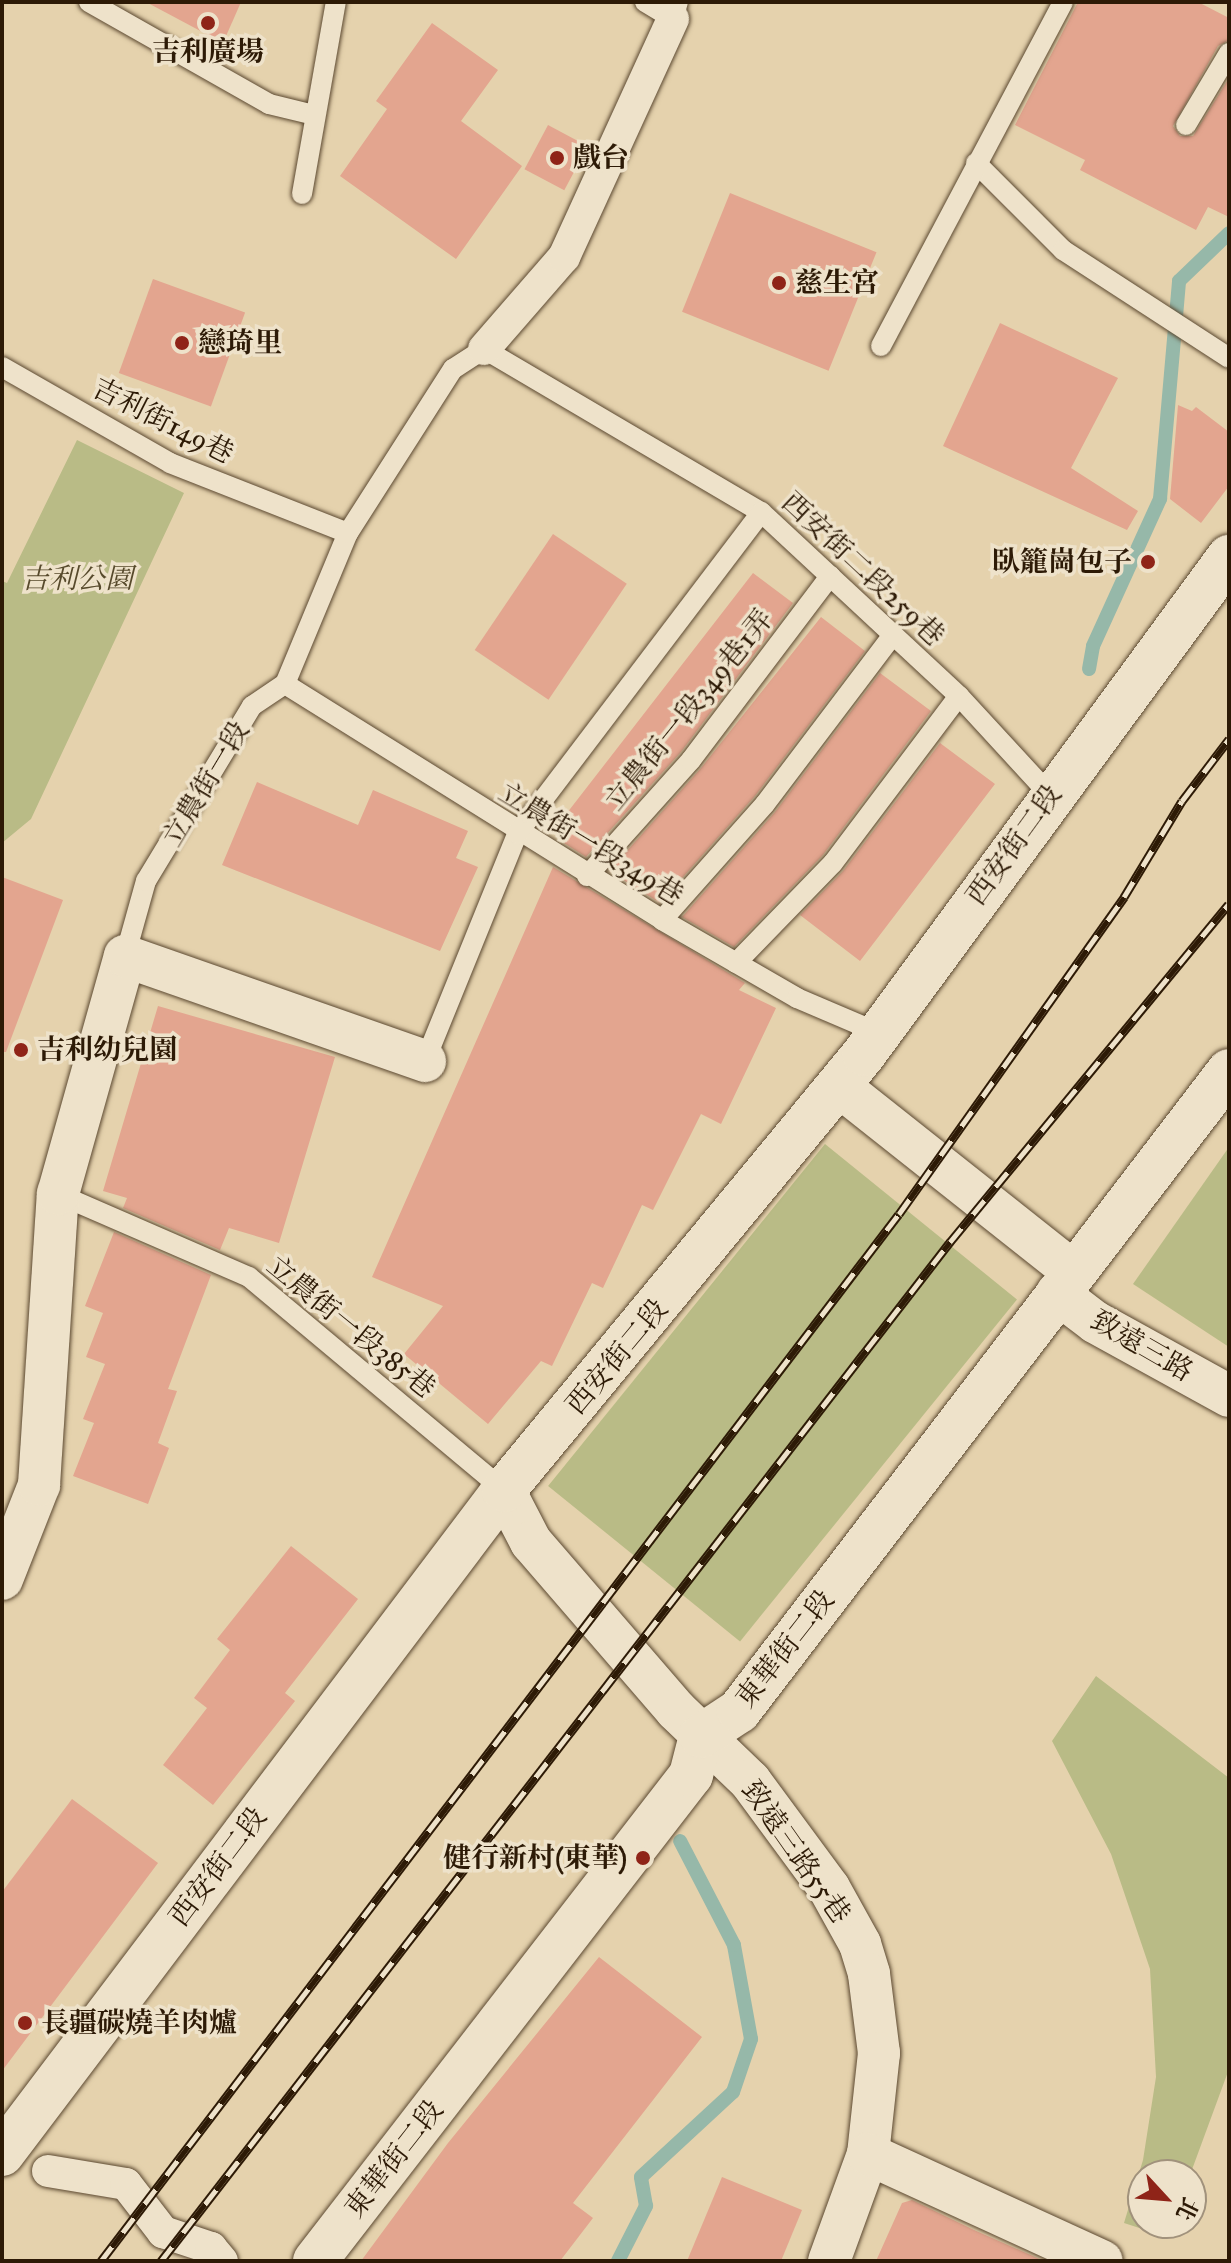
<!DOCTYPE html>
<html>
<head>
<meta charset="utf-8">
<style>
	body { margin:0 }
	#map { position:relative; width:1231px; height:2263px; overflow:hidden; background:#e5d2ad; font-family:"IM FELL Great Primer","Noto Serif TC",serif }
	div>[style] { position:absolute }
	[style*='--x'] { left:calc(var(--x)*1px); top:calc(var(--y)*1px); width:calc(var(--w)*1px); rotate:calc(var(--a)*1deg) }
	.green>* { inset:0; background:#b9bb86; transform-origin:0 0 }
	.stream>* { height:14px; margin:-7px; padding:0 7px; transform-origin:7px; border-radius:7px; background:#96b8a9 }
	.building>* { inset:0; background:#e3a58f; transform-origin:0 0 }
	.roads { filter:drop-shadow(0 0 2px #5b4830) drop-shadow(0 0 2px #5b4830) }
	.service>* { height:20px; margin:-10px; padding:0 10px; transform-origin:10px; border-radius:10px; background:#eee2ca }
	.pedestrian>* { height:32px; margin:-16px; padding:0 16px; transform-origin:16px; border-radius:16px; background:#eee2ca }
	.minor>* { height:42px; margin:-21px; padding:0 21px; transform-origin:21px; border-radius:21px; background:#eee2ca }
	.tertiary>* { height:44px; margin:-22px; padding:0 22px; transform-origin:22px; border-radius:22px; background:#eee2ca }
	.rail>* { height:9px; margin-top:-4.5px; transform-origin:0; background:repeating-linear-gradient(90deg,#eee2ca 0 18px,#2d1a06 0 36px); box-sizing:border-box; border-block:2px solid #2d1a06 }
	.dots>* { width:22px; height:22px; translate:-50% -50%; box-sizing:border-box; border:4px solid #eee2ca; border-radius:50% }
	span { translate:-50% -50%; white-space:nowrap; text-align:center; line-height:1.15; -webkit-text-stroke:7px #eee2ca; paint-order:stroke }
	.poi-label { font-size:28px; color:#2d1a06; font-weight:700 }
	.left { translate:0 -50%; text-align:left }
	.right { translate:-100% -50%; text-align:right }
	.street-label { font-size:28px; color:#2d1a06 }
	.park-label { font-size:28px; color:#574a2c; font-style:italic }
	.frame { position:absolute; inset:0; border:4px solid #2d1a06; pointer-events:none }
	.north { position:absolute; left:1127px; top:2159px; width:80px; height:80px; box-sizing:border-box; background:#eee2ca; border:2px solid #a1927c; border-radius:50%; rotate:116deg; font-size:22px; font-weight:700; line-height:32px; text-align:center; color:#2d1a06 }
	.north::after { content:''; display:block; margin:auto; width:28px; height:36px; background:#8f2418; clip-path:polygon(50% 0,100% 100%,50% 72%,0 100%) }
</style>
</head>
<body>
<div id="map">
	<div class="green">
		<div style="clip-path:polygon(77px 440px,184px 493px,31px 819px,2px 843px,2px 581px,7px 583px)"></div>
		<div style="left:825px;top:1144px;width:247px;height:440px;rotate:39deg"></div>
		<div style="clip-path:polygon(1229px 1147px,1229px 1347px,1133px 1284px)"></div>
		<div style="clip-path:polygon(1096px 1676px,1229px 1778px,1229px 2069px,1190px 2175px,1143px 2175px,1143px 2223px,1172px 2223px,1167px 2237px,1124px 2223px,1143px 2160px,1156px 2077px,1150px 1969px,1111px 1854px,1052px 1741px)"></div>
	</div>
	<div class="stream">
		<div style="--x:1089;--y:669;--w:23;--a:-80"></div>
		<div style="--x:1093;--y:646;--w:162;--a:-65.5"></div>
		<div style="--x:1160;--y:499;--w:219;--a:-85"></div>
		<div style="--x:1179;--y:281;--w:69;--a:-43.8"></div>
		<div style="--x:618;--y:2261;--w:62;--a:-63"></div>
		<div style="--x:646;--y:2206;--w:29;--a:-100"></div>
		<div style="--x:641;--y:2177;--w:125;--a:-42.7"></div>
		<div style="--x:733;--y:2092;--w:56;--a:-71.2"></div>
		<div style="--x:751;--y:2039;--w:96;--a:-100.3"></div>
		<div style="--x:734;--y:1945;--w:117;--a:-117.4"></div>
	</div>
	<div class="building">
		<div style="clip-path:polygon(146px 2px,241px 2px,223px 43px)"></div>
		<div style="clip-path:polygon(1078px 2px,1198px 2px,1229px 18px,1229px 40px,1218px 46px,1173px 126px,1180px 136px,1193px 136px,1229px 78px,1229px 217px,1208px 207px,1196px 230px,1080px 170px,1085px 160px,1015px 125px)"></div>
		<div style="clip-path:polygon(432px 23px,498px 70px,461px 121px,522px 166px,456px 259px,340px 176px,387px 109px,376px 101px)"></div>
		<div style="left:548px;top:125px;width:45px;height:50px;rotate:28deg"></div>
		<div style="left:730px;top:193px;width:158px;height:128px;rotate:22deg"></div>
		<div style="left:153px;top:279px;width:98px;height:100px;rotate:20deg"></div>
		<div style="clip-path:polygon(1000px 323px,1118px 378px,1071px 468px,1138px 511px,1127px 530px,943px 446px)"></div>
		<div style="clip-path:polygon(1178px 405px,1192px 411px,1196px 407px,1229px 432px,1229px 486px,1201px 523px,1170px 499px)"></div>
		<div style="left:553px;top:534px;width:89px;height:140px;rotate:34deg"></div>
		<div style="clip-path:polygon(753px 573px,793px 603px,681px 752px,586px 857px,564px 843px,570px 830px,560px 822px)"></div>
		<div style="clip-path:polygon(821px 617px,865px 651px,755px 796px,660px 903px,609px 871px,701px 768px)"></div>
		<div style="clip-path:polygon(880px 673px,931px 711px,823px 855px,734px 947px,682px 917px,775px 812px)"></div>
		<div style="clip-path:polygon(940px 743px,995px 784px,860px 961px,800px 915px,843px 871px)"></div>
		<div style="clip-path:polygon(257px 782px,358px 825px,373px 790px,468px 831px,456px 858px,478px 867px,440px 951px,222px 865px)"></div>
		<div style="clip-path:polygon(553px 867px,745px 983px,739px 990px,776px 1008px,721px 1124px,701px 1114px,653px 1210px,642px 1205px,603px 1288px,592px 1283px,552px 1366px,541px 1361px,488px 1424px,404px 1354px,443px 1306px,372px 1277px)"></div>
		<div style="clip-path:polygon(2px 877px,63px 900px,6px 1052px,2px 1052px)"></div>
		<div style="clip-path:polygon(158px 1006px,335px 1057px,279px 1243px,229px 1228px,220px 1250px,123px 1208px,127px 1198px,103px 1191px)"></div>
		<div style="clip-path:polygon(114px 1232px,211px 1275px,168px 1389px,177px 1391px,158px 1443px,169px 1448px,148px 1504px,73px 1476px,94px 1423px,83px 1419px,105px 1364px,86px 1357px,103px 1313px,85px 1306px)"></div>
		<div style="clip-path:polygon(291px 1546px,358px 1599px,285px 1693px,295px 1701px,213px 1805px,163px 1765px,207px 1708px,194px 1698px,230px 1650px,217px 1639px)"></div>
		<div style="clip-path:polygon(72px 1799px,158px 1863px,2px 2071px,2px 1892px)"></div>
		<div style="clip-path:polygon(599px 1957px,702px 2037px,573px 2203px,593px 2218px,560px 2261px,361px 2261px,448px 2143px)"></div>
		<div style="clip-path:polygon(722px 2177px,802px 2210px,781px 2261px,687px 2261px)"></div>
		<div style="clip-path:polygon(912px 2200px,974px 2230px,1044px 2261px,876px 2261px,902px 2203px)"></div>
	</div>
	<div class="roads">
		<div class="service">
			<div style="--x:89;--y:2;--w:207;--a:29.5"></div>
			<div style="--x:269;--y:104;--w:46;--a:13.7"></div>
			<div style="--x:645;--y:2;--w:33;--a:31"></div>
			<div style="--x:673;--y:19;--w:18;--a:-74"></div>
			<div style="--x:1186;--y:125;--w:84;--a:-59.2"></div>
			<div style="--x:976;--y:163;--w:123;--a:45"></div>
			<div style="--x:1063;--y:250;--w:198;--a:33"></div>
			<div style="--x:302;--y:194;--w:195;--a:-80"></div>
			<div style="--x:881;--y:346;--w:389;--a:-62.1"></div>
			<div style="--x:2;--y:367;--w:193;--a:29.7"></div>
			<div style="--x:170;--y:463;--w:191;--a:21.5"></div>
			<div style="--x:285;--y:684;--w:445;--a:32"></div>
			<div style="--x:662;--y:920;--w:156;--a:30"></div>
			<div style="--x:797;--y:998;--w:89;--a:23.1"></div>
			<div style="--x:587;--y:876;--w:156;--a:-48.1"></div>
			<div style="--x:691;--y:760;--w:231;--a:-52.9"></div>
			<div style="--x:662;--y:920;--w:155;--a:-48.4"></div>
			<div style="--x:765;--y:804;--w:212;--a:-52.9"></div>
			<div style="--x:125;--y:956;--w:78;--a:-74.4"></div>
			<div style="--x:146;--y:881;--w:205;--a:-58.8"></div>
			<div style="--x:252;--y:706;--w:40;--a:-34"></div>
			<div style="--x:285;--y:684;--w:164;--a:-67.4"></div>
			<div style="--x:348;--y:533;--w:195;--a:-57.4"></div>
			<div style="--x:453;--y:369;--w:37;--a:-33"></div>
			<div style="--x:484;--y:349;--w:321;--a:30.5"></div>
			<div style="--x:761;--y:512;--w:270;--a:42.9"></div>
			<div style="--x:959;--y:696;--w:134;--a:47.4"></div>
			<div style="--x:736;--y:963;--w:139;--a:-45.9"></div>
			<div style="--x:833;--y:863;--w:209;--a:-53"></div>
			<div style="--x:425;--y:1061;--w:245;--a:-67.9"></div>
			<div style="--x:517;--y:834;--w:404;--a:-52.8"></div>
			<div style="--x:58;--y:1194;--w:208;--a:23.5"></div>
			<div style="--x:249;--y:1277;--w:332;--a:39.9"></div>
		</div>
		<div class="pedestrian">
			<div style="--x:484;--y:349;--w:122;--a:-49"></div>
			<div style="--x:564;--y:257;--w:262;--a:-65.4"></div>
			<div style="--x:48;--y:2171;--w:79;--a:9.5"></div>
			<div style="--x:126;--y:2184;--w:61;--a:52.4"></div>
			<div style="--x:163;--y:2232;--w:51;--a:18.4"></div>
			<div style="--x:211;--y:2248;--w:17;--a:50"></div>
		</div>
		<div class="minor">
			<div style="--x:839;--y:1086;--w:298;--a:38.4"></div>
			<div style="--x:1057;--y:1293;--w:48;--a:37.3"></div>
			<div style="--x:1095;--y:1322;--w:153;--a:28.9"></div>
			<div style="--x:504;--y:1490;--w:59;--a:62.6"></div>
			<div style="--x:531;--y:1542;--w:222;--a:49.2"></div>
			<div style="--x:676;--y:1710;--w:103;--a:43.8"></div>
			<div style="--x:750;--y:1781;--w:133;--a:53.6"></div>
			<div style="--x:829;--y:1888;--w:64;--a:61"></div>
			<div style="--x:860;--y:1944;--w:31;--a:73"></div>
			<div style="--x:869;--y:1974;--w:80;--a:82.8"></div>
			<div style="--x:879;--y:2053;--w:102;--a:96.2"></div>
			<div style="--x:868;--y:2154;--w:114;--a:110"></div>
			<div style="--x:2;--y:1579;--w:101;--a:-68.5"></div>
			<div style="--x:39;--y:1485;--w:292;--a:-86.3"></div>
			<div style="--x:58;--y:1194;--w:247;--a:-74.3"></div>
			<div style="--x:125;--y:956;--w:318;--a:19.3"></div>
			<div style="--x:868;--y:2154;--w:257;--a:24.6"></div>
		</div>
		<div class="tertiary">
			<div style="--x:2;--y:2154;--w:832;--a:-52.91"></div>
			<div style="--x:504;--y:1490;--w:565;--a:-50.45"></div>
			<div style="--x:864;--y:1054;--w:617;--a:-53.71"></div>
			<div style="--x:315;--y:2261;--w:614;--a:-52.27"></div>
			<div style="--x:691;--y:1775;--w:40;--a:-75.6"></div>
			<div style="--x:701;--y:1736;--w:45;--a:-33.3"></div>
			<div style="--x:739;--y:1711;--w:806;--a:-52.56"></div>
		</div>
	</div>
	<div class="rail">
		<div style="--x:101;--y:2261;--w:1316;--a:-52.69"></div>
		<div style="--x:899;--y:1214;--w:389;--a:-54.6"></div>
		<div style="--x:1124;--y:897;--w:112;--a:-58.9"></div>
		<div style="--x:1182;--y:801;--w:78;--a:-52.8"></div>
		<div style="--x:161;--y:2261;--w:1289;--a:-52.25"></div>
		<div style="--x:950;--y:1242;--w:438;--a:-50.5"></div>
	</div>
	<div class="dots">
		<div style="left:208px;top:23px;background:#8f2418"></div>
		<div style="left:557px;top:158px;background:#8f2418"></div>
		<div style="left:779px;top:283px;background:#8f2418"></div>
		<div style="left:182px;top:343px;background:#8f2418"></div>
		<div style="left:1148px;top:562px;background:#8f2418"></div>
		<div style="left:21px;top:1050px;background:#8f2418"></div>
		<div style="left:643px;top:1858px;background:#8f2418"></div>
		<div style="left:25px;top:2023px;background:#8f2418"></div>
	</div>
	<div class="poi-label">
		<span style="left:208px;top:52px">吉利廣場</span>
		<span class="left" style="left:573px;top:158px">戲台</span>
		<span class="left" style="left:795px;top:283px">慈生宮</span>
		<span class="left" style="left:198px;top:343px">戀琦里</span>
		<span class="right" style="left:1132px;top:562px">臥籠崗包子</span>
		<span class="left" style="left:37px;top:1050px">吉利幼兒園</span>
		<span class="right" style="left:627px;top:1858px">健行新村(東華)</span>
		<span class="left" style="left:41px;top:2023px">長疆碳燒羊肉爐</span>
	</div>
	<div class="street-label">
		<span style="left:163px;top:421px;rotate:27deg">吉利街149巷</span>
		<span style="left:863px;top:569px;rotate:43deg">西安街二段259巷</span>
		<span style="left:689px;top:710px;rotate:-51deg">立農街一段349巷1弄</span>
		<span style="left:206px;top:784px;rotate:-59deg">立農街一段</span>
		<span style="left:591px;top:844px;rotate:31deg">立農街一段349巷</span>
		<span style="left:1014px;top:845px;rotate:-54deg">西安街二段</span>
		<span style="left:351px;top:1327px;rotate:39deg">立農街一段385巷</span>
		<span style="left:1142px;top:1346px;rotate:30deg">致遠三路</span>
		<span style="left:617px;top:1357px;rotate:-50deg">西安街二段</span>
		<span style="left:785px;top:1649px;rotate:-52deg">東華街二段</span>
		<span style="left:796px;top:1852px;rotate:55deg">致遠三路55巷</span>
		<span style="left:218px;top:1867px;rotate:-53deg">西安街二段</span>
		<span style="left:394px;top:2159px;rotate:-52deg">東華街二段</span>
	</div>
	<div class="park-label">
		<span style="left:77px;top:579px">吉利公園</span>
	</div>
	<div class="frame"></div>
	<div class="north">北</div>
</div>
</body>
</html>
